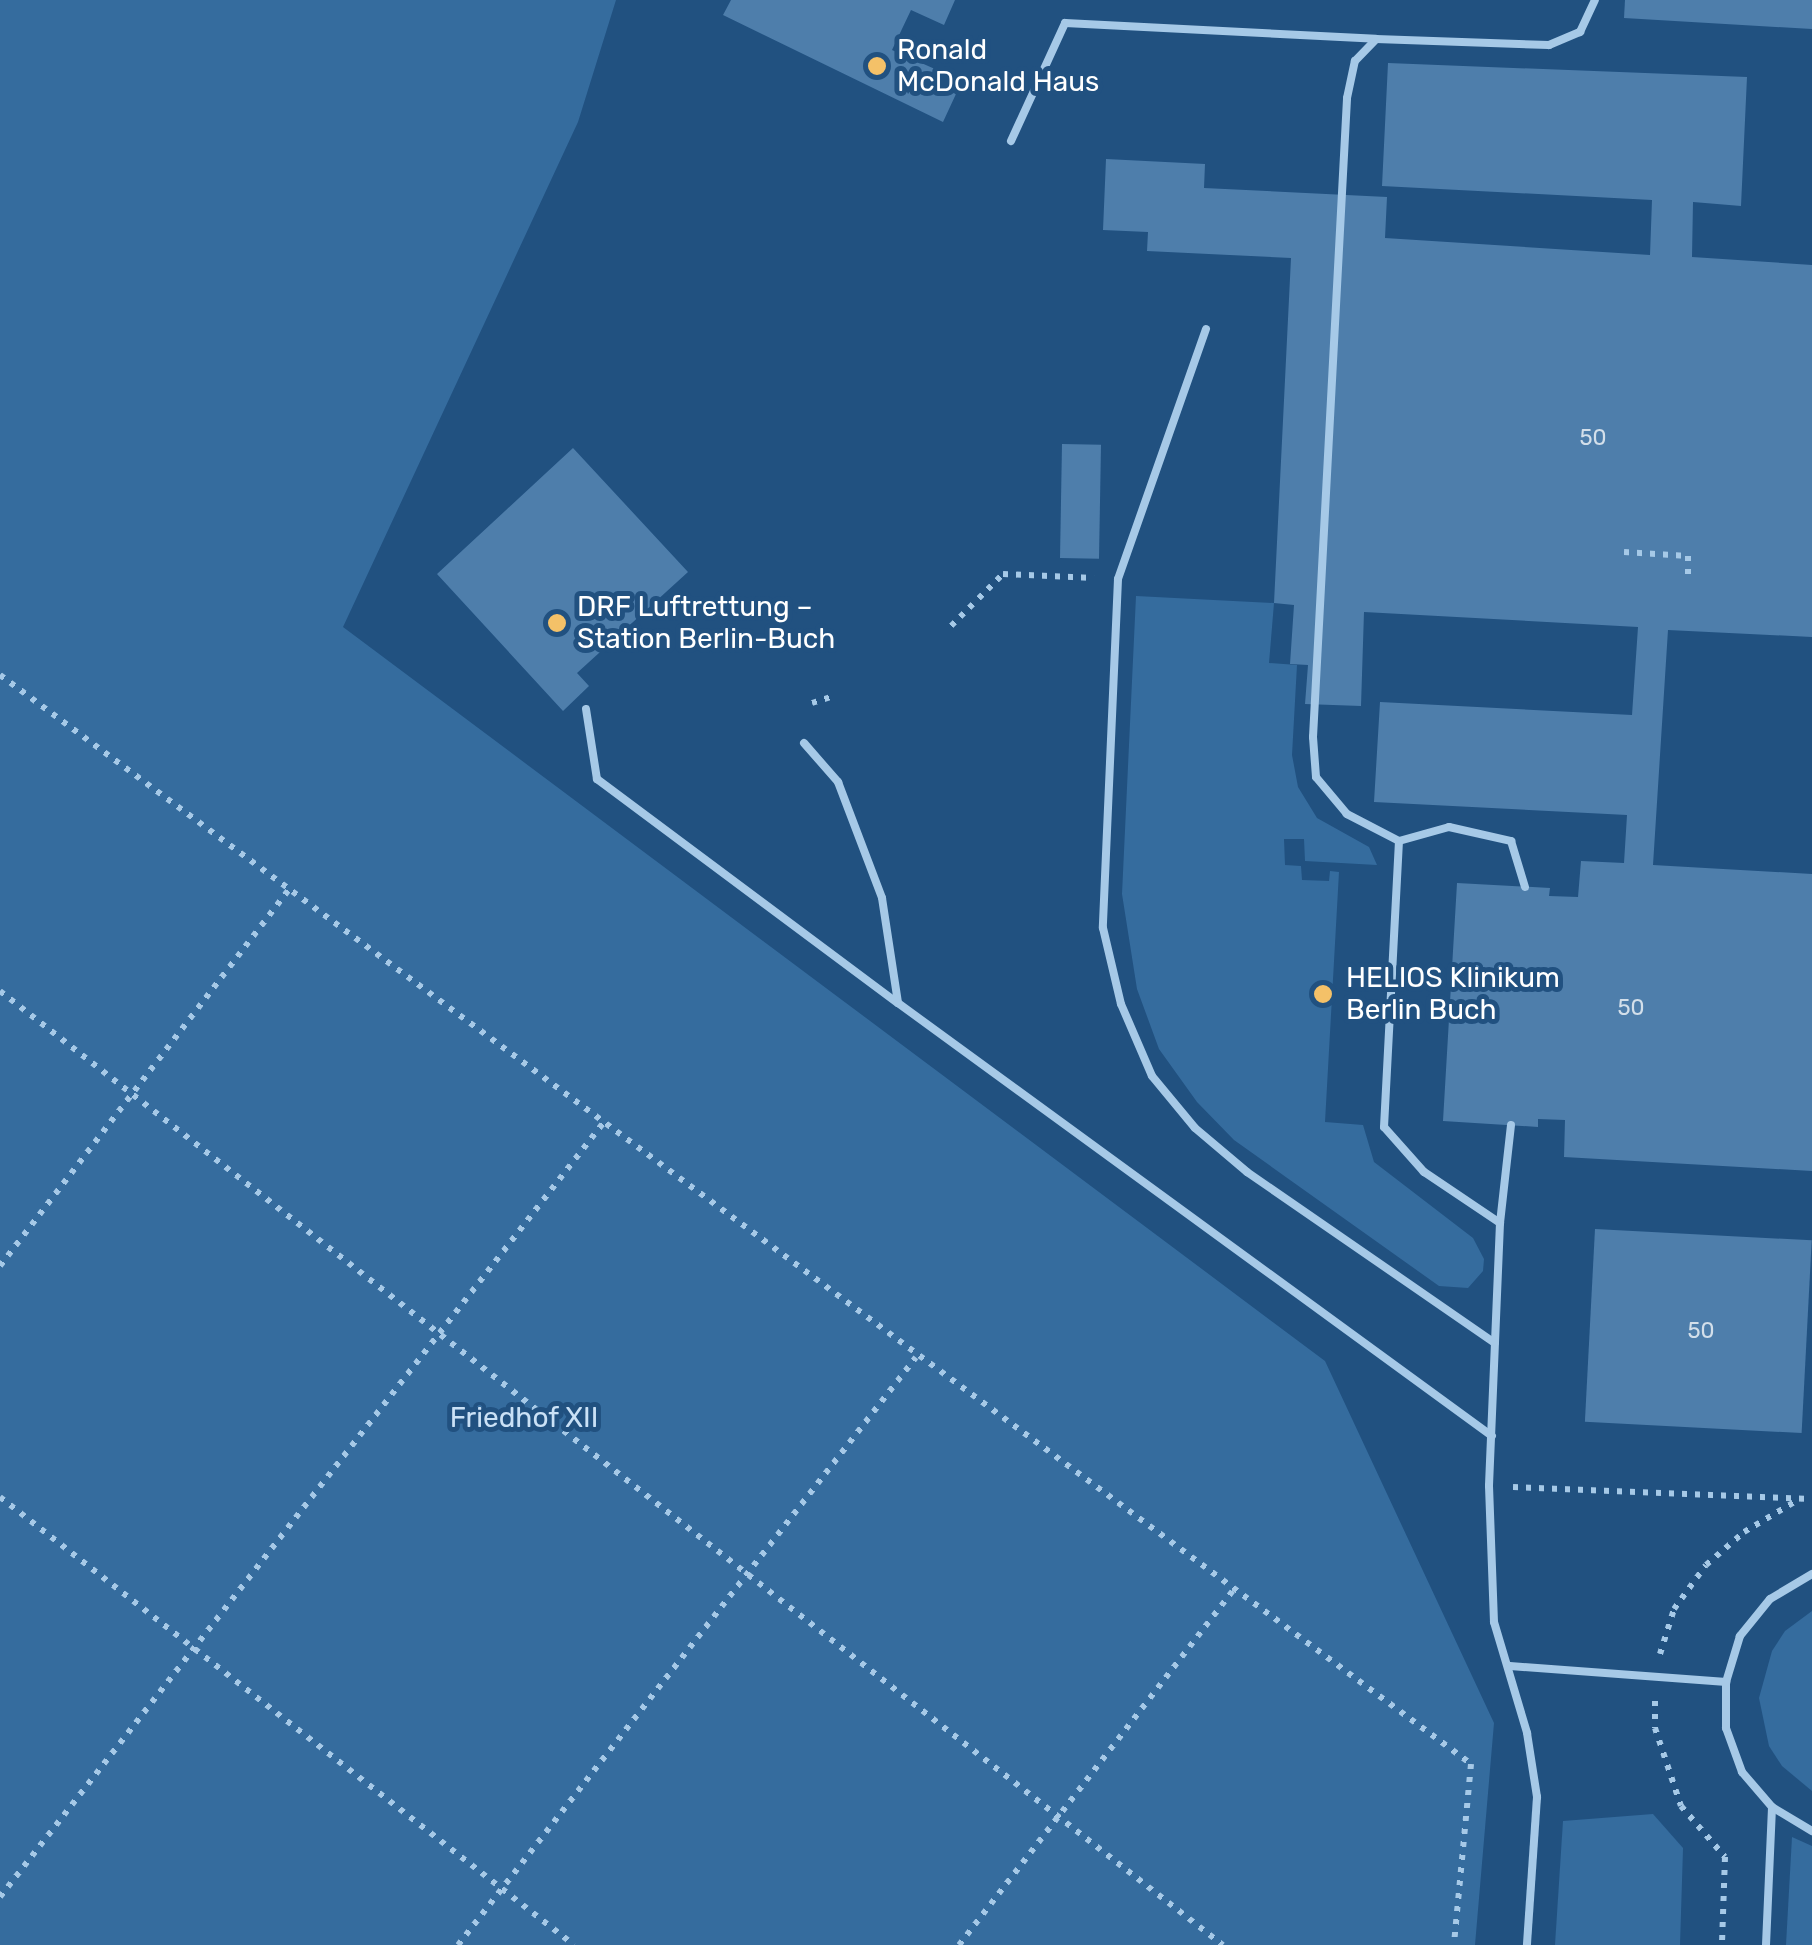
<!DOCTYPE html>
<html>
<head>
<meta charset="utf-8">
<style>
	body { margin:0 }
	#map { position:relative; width:1812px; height:1945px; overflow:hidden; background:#215180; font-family:Rubik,sans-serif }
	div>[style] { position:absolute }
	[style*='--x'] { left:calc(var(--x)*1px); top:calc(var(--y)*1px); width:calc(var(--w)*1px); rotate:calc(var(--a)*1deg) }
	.green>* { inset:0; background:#356c9e }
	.building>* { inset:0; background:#4e7eab; transform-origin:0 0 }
	.path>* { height:6px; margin-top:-3px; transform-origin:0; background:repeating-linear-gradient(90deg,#a6c9e7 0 5px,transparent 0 13px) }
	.service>* { height:8px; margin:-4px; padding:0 4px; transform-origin:4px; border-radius:4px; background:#a6c9e7 }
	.dots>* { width:28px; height:28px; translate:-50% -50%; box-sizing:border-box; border:5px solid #215180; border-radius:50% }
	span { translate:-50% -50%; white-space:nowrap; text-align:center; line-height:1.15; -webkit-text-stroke:10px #215180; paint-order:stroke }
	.number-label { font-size:22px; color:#d3dfea }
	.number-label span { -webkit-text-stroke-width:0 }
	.poi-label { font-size:28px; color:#fff }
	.left { translate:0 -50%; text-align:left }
	.park-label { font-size:28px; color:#cae1f6 }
</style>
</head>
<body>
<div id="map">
	<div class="green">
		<div style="clip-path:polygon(0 0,616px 0,578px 122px,343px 627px,1325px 1361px,1494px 1723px,1475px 1945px,0 1945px)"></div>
		<div style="clip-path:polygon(1136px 596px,1274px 603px,1269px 663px,1297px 665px,1292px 755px,1298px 787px,1317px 818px,1369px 847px,1377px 865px,1305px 861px,1304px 839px,1284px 839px,1285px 865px,1301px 866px,1302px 880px,1329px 881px,1330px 871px,1339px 872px,1325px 1122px,1363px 1125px,1374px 1162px,1473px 1238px,1484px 1259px,1483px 1271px,1468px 1288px,1439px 1286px,1234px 1140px,1197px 1102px,1159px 1049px,1137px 989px,1122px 894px)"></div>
		<div style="clip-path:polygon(1812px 1611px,1812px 1791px,1782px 1766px,1769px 1746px,1759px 1698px,1772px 1651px,1785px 1631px)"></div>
		<div style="clip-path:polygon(1653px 1814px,1683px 1848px,1680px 1945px,1555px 1945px,1563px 1821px)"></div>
		<div style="clip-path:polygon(1792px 1837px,1812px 1846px,1812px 1945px,1786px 1945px)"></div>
	</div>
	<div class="building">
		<div style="clip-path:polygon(731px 0,955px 0,944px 25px,911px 10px,892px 50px,962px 81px,943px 122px,723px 15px)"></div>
		<div style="clip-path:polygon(1625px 0,1812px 0,1812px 29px,1624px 18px)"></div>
		<div style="clip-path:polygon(1388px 63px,1747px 77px,1741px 206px,1693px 202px,1692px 257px,1812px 265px,1812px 637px,1668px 630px,1653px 865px,1812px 874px,1812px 1171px,1564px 1157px,1565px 1120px,1538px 1119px,1538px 1127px,1443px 1121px,1457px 883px,1550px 888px,1549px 896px,1578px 897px,1581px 861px,1624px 863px,1627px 815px,1374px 802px,1380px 702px,1632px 715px,1638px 627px,1364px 612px,1361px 706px,1305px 704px,1308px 665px,1290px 664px,1294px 605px,1274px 603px,1291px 258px,1147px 251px,1148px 232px,1103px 230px,1106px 159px,1205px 164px,1204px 188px,1387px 197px,1385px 238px,1650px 255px,1652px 200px,1382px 186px)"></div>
		<div style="left:1062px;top:444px;width:39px;height:114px;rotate:1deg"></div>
		<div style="clip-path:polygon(573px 448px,688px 572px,577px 673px,589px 686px,563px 711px,437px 574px)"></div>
		<div style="left:1595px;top:1229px;width:217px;height:193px;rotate:3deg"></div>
	</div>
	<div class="path">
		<div style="--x:1624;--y:552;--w:64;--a:3.6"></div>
		<div style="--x:1688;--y:556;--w:21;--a:90"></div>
		<div style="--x:951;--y:626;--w:74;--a:-45"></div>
		<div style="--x:1003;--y:574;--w:91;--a:2.5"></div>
		<div style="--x:0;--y:675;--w:1830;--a:36.51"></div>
		<div style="--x:1471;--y:1764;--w:182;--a:95.4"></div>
		<div style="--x:812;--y:703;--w:25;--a:-18"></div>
		<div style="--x:0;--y:991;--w:1551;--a:37.96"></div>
		<div style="--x:0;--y:1266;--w:475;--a:-52.5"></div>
		<div style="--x:1513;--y:1487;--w:299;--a:2.3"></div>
		<div style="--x:0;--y:1497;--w:728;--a:37.97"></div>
		<div style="--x:1660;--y:1654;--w:47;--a:-72.7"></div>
		<div style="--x:1674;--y:1609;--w:54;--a:-54"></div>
		<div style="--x:1706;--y:1565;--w:50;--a:-41"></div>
		<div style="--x:1744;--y:1532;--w:66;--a:-30.8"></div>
		<div style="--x:1655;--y:1701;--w:27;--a:90"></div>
		<div style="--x:1655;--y:1728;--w:82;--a:71.6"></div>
		<div style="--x:1681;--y:1806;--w:67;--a:49.2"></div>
		<div style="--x:1725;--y:1857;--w:88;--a:92"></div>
		<div style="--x:0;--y:1897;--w:983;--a:-52.07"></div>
		<div style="--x:458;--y:1945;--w:745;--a:-52.08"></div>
		<div style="--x:959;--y:1945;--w:448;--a:-52.3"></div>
	</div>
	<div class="service">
		<div style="--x:1011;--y:141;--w:130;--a:-65.4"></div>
		<div style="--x:1065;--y:23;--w:311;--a:2.9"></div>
		<div style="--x:1206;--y:329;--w:265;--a:109.4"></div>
		<div style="--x:1118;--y:579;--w:349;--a:92.5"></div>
		<div style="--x:1103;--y:928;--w:78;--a:76.7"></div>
		<div style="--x:1121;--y:1004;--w:78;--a:66.7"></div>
		<div style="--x:1152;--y:1076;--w:67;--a:50.4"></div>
		<div style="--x:1195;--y:1128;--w:68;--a:40.2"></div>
		<div style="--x:1247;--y:1172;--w:301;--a:34.6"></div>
		<div style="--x:586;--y:709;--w:71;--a:81.1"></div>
		<div style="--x:597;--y:779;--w:375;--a:36.7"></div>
		<div style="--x:804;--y:743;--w:52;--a:48.9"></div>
		<div style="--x:838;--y:782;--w:124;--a:69.2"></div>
		<div style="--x:882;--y:898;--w:106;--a:81.3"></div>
		<div style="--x:898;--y:1003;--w:735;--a:36.09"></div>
		<div style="--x:1399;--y:841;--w:52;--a:-15.6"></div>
		<div style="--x:1449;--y:827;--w:64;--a:12.7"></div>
		<div style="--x:1511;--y:841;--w:48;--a:73.1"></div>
		<div style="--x:1511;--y:1125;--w:99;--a:96.4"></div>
		<div style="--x:1500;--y:1223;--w:263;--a:92.4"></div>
		<div style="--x:1489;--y:1486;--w:136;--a:87.9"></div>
		<div style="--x:1494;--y:1622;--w:116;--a:73.4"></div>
		<div style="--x:1527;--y:1733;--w:65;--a:81.1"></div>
		<div style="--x:1537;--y:1797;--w:148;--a:93.9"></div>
		<div style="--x:1500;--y:1223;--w:92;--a:-146.1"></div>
		<div style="--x:1424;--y:1172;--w:60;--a:-131.6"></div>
		<div style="--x:1384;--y:1127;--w:286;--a:-87"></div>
		<div style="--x:1399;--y:841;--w:59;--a:-152.6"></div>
		<div style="--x:1347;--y:814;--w:48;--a:-130"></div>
		<div style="--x:1316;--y:777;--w:40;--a:-94.3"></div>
		<div style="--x:1313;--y:737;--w:640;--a:-86.95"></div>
		<div style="--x:1347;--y:98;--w:38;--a:-78"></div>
		<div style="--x:1355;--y:61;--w:30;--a:-46"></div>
		<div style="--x:1376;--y:39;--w:173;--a:2"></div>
		<div style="--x:1549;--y:45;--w:34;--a:-23"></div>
		<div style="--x:1580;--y:32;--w:35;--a:-65"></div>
		<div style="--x:1812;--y:1574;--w:49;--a:149.2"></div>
		<div style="--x:1770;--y:1599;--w:48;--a:129"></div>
		<div style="--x:1740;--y:1636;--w:48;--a:106.9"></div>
		<div style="--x:1726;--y:1682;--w:46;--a:90"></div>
		<div style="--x:1726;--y:1728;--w:47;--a:70"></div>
		<div style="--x:1742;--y:1772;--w:46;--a:49.4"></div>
		<div style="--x:1772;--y:1807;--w:47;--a:31"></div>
		<div style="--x:1510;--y:1666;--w:217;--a:4.2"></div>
		<div style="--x:1766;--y:1945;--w:138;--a:-87.5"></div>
	</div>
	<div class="dots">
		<div style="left:877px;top:66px;background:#f4c168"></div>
		<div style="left:557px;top:623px;background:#f4c168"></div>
		<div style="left:1323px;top:994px;background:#f4c168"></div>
	</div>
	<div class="number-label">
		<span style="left:1593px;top:438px">50</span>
		<span style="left:1631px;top:1008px">50</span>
		<span style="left:1701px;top:1331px">50</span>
	</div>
	<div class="poi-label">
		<span class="left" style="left:897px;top:66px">Ronald<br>McDonald Haus</span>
		<span class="left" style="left:577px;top:623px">DRF Luftrettung –<br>Station Berlin-Buch</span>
		<span class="left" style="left:1346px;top:994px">HELIOS Klinikum<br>Berlin Buch</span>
	</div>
	<div class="park-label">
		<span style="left:524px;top:1418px">Friedhof XII</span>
	</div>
</div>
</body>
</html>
